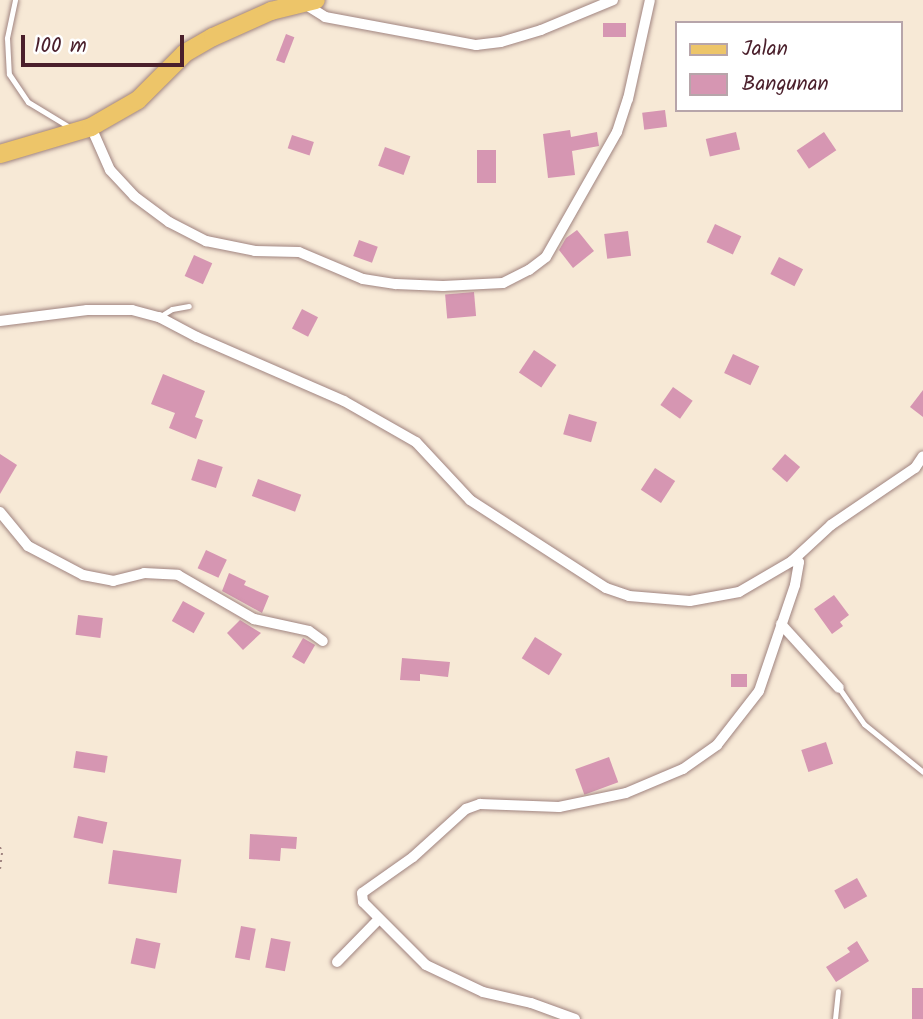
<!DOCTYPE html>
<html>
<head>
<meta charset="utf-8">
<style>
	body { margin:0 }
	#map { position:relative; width:923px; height:1019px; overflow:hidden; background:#f7e9d6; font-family:Kalam,sans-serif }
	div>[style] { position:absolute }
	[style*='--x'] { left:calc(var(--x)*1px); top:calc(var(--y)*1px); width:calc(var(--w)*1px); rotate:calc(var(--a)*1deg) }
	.building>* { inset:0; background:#d696b2; transform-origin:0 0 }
	.path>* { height:2px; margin-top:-1px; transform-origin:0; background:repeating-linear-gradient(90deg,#a08480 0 2px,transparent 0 7px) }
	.roads { filter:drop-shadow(0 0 2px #a08480) drop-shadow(0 0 2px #a08480) }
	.lane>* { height:5px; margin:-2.5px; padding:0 2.5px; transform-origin:2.5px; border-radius:2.5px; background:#fff }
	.street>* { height:10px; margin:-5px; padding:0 5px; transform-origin:5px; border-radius:5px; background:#fff }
	.primary>* { height:18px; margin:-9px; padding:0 9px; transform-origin:9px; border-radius:9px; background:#edc569 }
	span { translate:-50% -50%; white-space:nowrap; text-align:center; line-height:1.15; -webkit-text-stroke:5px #fff; paint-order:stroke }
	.legend { position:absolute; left:675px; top:21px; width:228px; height:91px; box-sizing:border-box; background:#fff; border:2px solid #b7a5aa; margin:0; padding:9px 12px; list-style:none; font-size:21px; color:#4a1f2b }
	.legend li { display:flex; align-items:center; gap:14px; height:35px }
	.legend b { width:35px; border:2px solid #b7a5aa }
	.scale { position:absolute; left:21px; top:35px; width:163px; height:32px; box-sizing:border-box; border:4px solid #4a1f2b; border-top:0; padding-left:9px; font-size:21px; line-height:24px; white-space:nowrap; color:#4a1f2b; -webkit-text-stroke:5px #fff; paint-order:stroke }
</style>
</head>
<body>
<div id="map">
	<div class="building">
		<div style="left:626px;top:23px;width:14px;height:23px;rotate:90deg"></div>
		<div style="left:286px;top:34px;width:9px;height:28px;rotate:21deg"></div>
		<div style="left:665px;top:110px;width:17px;height:23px;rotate:83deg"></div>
		<div style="clip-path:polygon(570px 130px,571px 137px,597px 132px,599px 146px,572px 151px,575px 175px,548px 178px,543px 134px)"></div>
		<div style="left:736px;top:132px;width:18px;height:31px;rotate:77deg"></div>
		<div style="left:824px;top:132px;width:22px;height:33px;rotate:56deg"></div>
		<div style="left:292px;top:135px;width:23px;height:14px;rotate:18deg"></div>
		<div style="left:385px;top:147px;width:27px;height:20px;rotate:20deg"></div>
		<div style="left:477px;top:150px;width:19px;height:33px"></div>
		<div style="left:715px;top:224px;width:29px;height:20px;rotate:25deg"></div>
		<div style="clip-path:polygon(577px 230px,594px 251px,573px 268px,559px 250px,566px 238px)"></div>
		<div style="left:628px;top:231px;width:25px;height:24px;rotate:83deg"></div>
		<div style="left:359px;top:240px;width:20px;height:17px;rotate:20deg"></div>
		<div style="left:194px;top:255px;width:20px;height:23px;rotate:24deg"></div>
		<div style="left:779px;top:257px;width:27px;height:19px;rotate:27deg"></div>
		<div style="left:474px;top:292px;width:24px;height:29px;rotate:85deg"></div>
		<div style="left:302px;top:309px;width:18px;height:22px;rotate:27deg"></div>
		<div style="left:534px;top:350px;width:27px;height:27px;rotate:34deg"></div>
		<div style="left:733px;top:354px;width:29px;height:21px;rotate:25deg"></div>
		<div style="clip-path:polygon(163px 374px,205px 391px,195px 417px,203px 420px,196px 439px,169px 428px,175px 413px,151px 404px)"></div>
		<div style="left:673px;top:387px;width:24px;height:22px;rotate:35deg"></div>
		<div style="clip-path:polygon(923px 390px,923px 417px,910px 407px)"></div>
		<div style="left:569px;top:414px;width:29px;height:21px;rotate:16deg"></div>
		<div style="clip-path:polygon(0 454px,17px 465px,0 494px)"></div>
		<div style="left:785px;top:454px;width:20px;height:20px;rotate:41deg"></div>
		<div style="left:198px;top:459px;width:26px;height:22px;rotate:18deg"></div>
		<div style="left:655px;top:468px;width:24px;height:26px;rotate:33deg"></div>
		<div style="left:258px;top:479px;width:46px;height:18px;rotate:20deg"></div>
		<div style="left:206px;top:550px;width:23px;height:20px;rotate:25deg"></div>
		<div style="clip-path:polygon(229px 573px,246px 581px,244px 585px,269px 596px,262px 613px,222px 591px)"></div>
		<div style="clip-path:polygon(834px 595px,849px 615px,840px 622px,843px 626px,832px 634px,814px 609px)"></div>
		<div style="left:183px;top:601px;width:25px;height:23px;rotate:29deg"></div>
		<div style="left:78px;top:615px;width:25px;height:20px;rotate:7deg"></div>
		<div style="clip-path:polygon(240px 620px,261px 633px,243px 650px,227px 633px)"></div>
		<div style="left:535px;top:637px;width:32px;height:25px;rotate:32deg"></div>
		<div style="left:303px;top:638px;width:14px;height:22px;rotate:30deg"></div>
		<div style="clip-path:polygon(402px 658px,450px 662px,448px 677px,420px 674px,420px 681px,400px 680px)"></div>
		<div style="left:747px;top:674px;width:13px;height:16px;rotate:90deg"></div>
		<div style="left:826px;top:742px;width:23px;height:26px;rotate:72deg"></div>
		<div style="left:76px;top:751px;width:32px;height:17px;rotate:9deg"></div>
		<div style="left:609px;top:757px;width:27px;height:36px;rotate:70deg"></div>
		<div style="left:78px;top:816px;width:30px;height:22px;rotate:12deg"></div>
		<div style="clip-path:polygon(250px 834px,297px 837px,296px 849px,281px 848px,280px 861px,249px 859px)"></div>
		<div style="left:113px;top:850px;width:69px;height:34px;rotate:8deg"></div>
		<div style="left:857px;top:878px;width:21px;height:26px;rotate:61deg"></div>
		<div style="left:241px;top:926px;width:15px;height:32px;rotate:11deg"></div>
		<div style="left:136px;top:938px;width:25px;height:26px;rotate:12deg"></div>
		<div style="left:271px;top:938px;width:20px;height:30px;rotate:11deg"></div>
		<div style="clip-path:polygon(857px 941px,869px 961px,836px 982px,826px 967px,850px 952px,847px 948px)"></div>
		<div style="left:923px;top:988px;width:31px;height:11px;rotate:90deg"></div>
	</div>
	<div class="path">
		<div style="--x:0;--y:847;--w:6;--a:72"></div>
		<div style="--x:2;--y:853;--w:16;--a:97"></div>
	</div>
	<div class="roads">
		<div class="lane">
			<div style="--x:15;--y:0;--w:39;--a:102"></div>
			<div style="--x:7;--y:38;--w:36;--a:87"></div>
			<div style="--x:9;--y:74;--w:34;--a:56"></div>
			<div style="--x:28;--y:102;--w:50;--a:31.2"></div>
			<div style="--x:159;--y:317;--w:15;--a:-32"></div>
			<div style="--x:172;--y:309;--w:17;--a:-10"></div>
			<div style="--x:839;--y:688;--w:44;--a:55.2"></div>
			<div style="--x:864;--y:724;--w:76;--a:39.1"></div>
			<div style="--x:835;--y:1019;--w:28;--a:-84"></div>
		</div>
		<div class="street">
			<div style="--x:303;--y:3;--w:26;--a:32"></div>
			<div style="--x:325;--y:17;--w:154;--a:10.5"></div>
			<div style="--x:476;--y:45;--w:25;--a:-7"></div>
			<div style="--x:501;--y:42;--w:42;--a:-16.7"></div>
			<div style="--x:541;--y:30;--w:78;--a:-22.6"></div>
			<div style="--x:91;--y:127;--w:47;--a:66.2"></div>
			<div style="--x:110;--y:170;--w:35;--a:47"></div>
			<div style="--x:134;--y:196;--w:44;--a:36.6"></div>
			<div style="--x:169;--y:222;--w:42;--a:27.2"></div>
			<div style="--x:206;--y:241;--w:50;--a:11.5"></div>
			<div style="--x:255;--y:251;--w:44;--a:1.3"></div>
			<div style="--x:299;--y:252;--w:69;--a:22.9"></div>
			<div style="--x:363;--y:279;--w:33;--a:9"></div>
			<div style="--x:396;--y:284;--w:47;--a:2.4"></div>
			<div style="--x:443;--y:286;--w:60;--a:-2.9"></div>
			<div style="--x:503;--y:283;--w:29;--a:-27"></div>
			<div style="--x:529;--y:270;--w:21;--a:-37"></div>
			<div style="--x:546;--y:257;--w:144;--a:-60.4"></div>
			<div style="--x:617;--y:132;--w:35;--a:-72"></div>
			<div style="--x:628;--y:99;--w:101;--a:-77.5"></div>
			<div style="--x:0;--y:321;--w:88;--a:-7.2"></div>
			<div style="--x:87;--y:310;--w:45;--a:0"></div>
			<div style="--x:132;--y:310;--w:28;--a:15"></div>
			<div style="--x:159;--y:317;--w:43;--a:27.8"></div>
			<div style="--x:197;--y:337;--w:160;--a:23.5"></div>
			<div style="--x:344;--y:401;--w:83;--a:29.7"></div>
			<div style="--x:416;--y:442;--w:79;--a:47"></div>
			<div style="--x:470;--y:500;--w:162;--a:32.9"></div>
			<div style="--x:606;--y:588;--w:24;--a:19"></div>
			<div style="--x:629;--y:596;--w:61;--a:4.7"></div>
			<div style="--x:690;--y:601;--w:50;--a:-10.4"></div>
			<div style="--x:739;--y:592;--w:61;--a:-30.3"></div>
			<div style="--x:792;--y:561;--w:53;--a:-42.7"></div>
			<div style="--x:831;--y:525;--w:102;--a:-34.2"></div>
			<div style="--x:915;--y:468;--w:14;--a:-56"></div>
			<div style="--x:0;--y:512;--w:44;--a:50.5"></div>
			<div style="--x:28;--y:546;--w:62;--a:27.8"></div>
			<div style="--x:83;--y:575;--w:31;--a:11"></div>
			<div style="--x:113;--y:581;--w:32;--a:-14"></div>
			<div style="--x:144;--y:573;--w:34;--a:3"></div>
			<div style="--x:178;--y:575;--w:88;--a:30.1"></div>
			<div style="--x:254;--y:619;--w:56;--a:12.3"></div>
			<div style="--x:309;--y:631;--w:17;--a:36"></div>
			<div style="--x:781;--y:624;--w:86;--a:47.8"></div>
			<div style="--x:337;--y:962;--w:60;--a:-45.7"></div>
			<div style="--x:575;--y:1019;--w:47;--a:-160"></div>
			<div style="--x:531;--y:1003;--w:49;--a:-167.1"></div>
			<div style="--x:483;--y:992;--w:63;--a:-154.7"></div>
			<div style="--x:426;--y:965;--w:89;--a:-135"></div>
			<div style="--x:363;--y:902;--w:9;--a:-96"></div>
			<div style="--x:362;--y:893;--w:62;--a:-35.2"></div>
			<div style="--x:413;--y:857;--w:72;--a:-42.2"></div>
			<div style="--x:466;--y:809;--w:15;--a:-20"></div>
			<div style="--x:480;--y:804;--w:79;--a:2.2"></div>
			<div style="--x:559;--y:807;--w:68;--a:-11.8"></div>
			<div style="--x:626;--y:793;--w:62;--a:-22.8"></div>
			<div style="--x:683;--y:769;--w:42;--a:-35.2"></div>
			<div style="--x:717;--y:745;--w:68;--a:-52.1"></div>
			<div style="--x:759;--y:691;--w:112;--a:-71.2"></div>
			<div style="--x:795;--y:585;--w:23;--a:-80"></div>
			<div style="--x:799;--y:562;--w:7;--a:-172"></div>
		</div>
		<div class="primary">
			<div style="--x:0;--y:154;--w:95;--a:-16.5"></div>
			<div style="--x:91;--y:127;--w:54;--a:-29.9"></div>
			<div style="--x:138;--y:100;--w:66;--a:-45"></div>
			<div style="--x:185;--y:53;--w:32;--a:-30"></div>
			<div style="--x:213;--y:37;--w:64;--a:-24.1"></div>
			<div style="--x:271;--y:11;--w:46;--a:-13.7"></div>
		</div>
	</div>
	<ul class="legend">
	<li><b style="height:9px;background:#edc569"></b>Jalan</li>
	<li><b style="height:19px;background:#d696b2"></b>Bangunan</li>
	</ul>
	<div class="scale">100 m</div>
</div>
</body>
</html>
